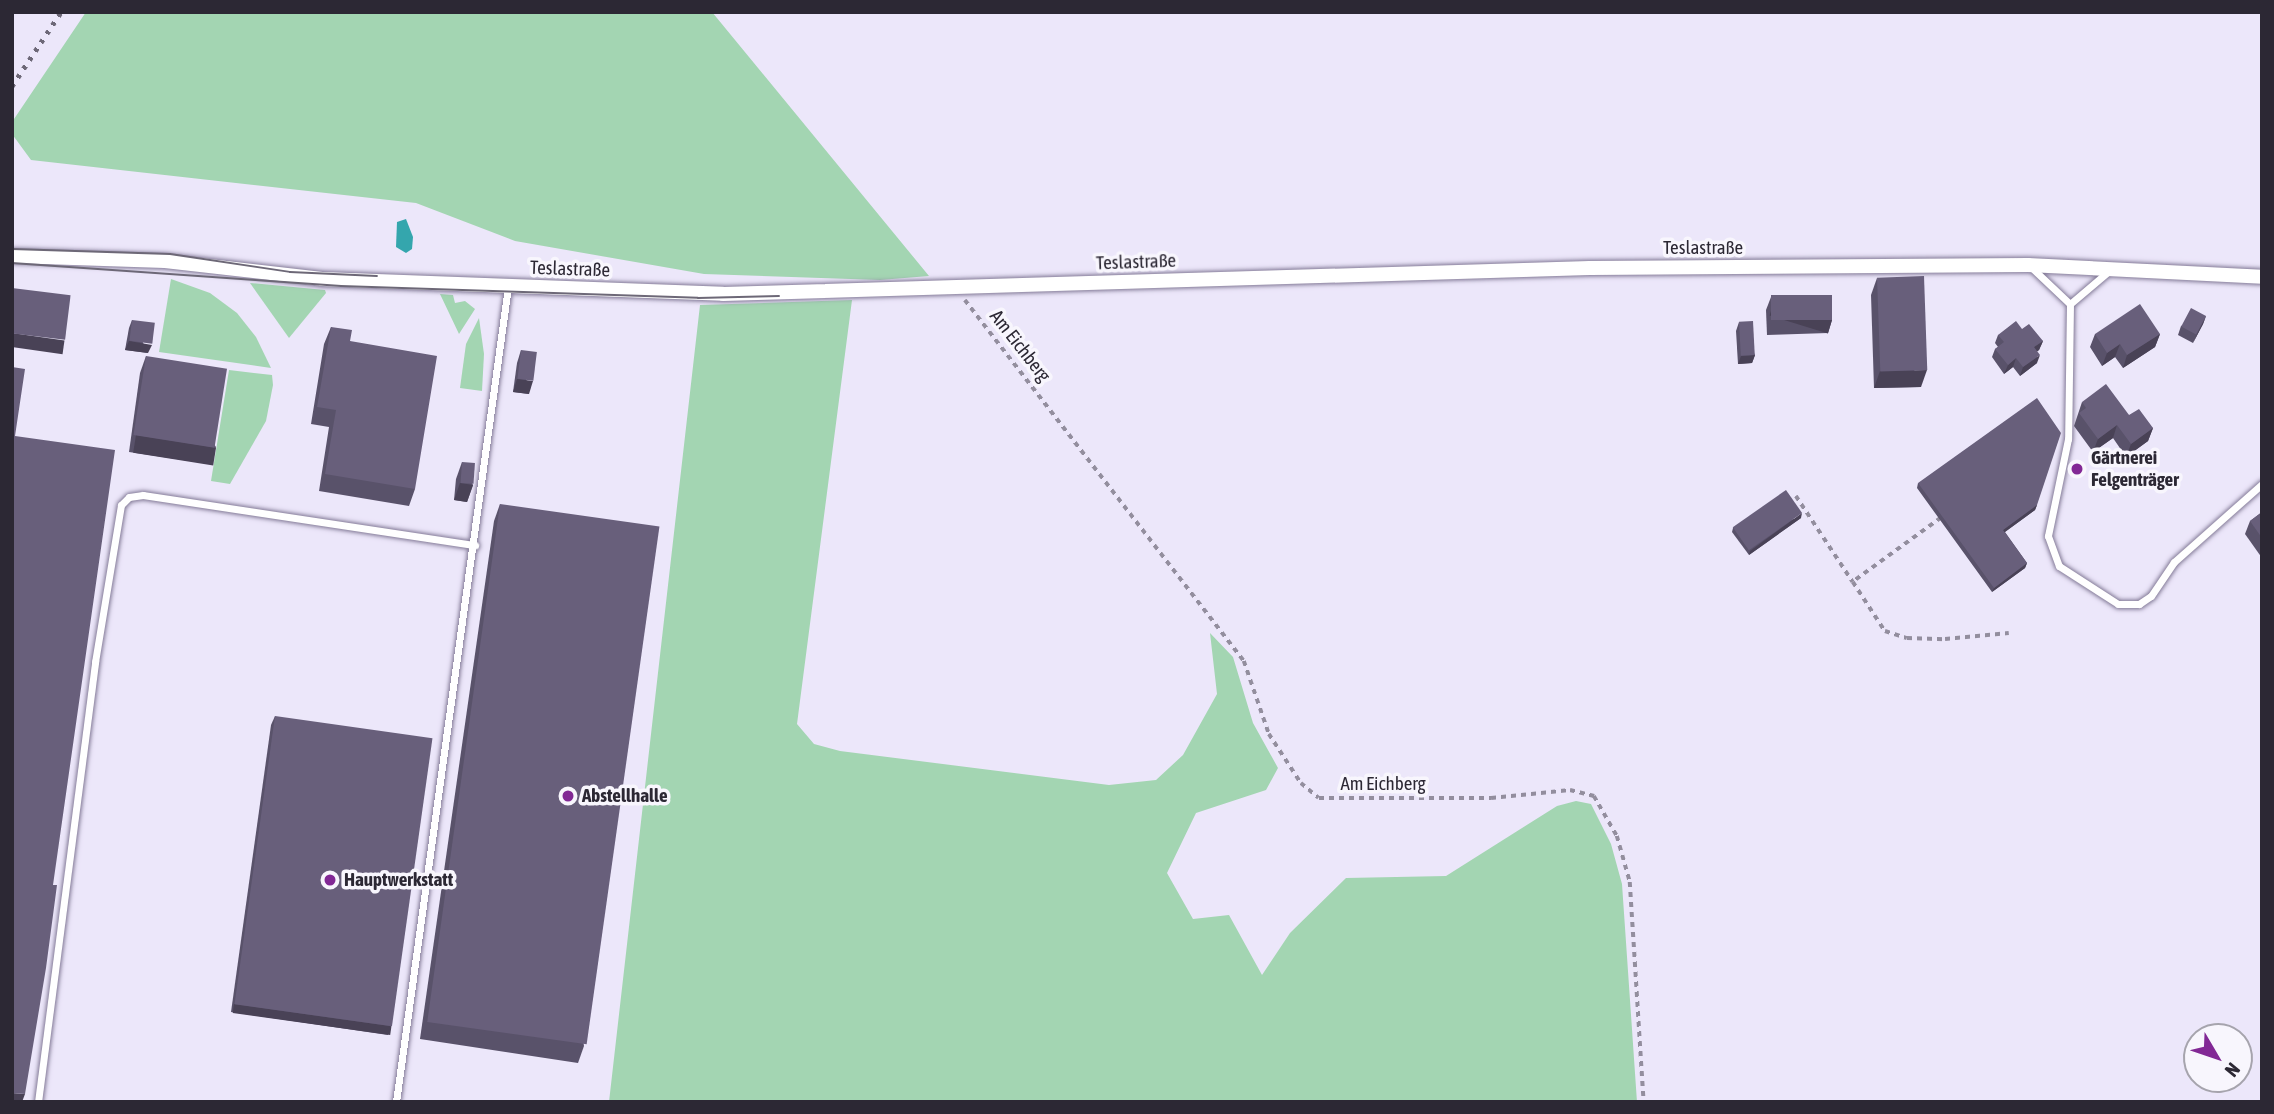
<!DOCTYPE html>
<html>
<head>
<meta charset="utf-8">
<style>
	body { margin:0 }
	#map { position:relative; width:2274px; height:1114px; overflow:hidden; background:#ece7fa; font-family:"Asap Condensed",sans-serif }
	div>[style] { position:absolute }
	[style*='--x'] { left:calc(var(--x)*1px); top:calc(var(--y)*1px); width:calc(var(--w)*1px); rotate:calc(var(--a)*1deg) }
	.green>* { inset:0; background:#a3d5b2 }
	.water>* { inset:0; background:#34a6ad }
	.path>* { height:3.5px; margin-top:-1.75px; transform-origin:0; background:repeating-linear-gradient(90deg,#938e9e 0 5px,transparent 0 10px) }
	.roads { filter:drop-shadow(0 0 2px #847b98) drop-shadow(0 0 2px #847b98) }
	.service>* { height:7px; margin:-3.5px; padding:0 3.5px; transform-origin:3.5px; border-radius:3.5px; background:#fff }
	.minor>* { height:14px; margin:-7px; padding:0 7px; transform-origin:7px; border-radius:7px; background:#fff }
	.tram>* { height:2px; margin:-1px; padding:0 1px; transform-origin:1px; border-radius:1px; background:#6d6877 }
	.rail>* { height:5px; margin-top:-2.5px; transform-origin:0; background:repeating-linear-gradient(90deg,#6d6877 0 3.5px,transparent 0 10.5px) }
	.wall>* { inset:0; background:#59526a }
	.shaded-wall>* { inset:0; background:#494256; transform-origin:0 0 }
	.building>* { inset:0; background:#685f7b; transform-origin:0 0 }
	.dots>* { width:19px; height:19px; translate:-50% -50%; box-sizing:border-box; border:4px solid #f8f6fd; border-radius:50% }
	span { translate:-50% -50%; white-space:nowrap; text-align:center; line-height:1.15; -webkit-text-stroke:7px #f8f6fd; paint-order:stroke }
	.street-label { font-size:19px; color:#2c2834 }
	.poi-label { font-size:19px; color:#2c2834; font-weight:700 }
	.left { translate:0 -50%; text-align:left }
	.frame { position:absolute; inset:0; border:14px solid #2c2834; pointer-events:none }
	.north { position:absolute; left:2183px; top:1023px; width:70px; height:70px; box-sizing:border-box; background:#f8f6fd; border:2px solid #a6a4ad; border-radius:50%; rotate:129deg; font-size:19px; font-weight:700; line-height:28px; text-align:center; color:#2c2834 }
	.north::after { content:''; display:block; margin:auto; width:24px; height:32px; background:#822895; clip-path:polygon(50% 0,100% 100%,50% 72%,0 100%) }
</style>
</head>
<body>
<div id="map">
	<div class="green">
		<div style="clip-path:polygon(86px 12px,712px 12px,929px 276px,880px 280px,704px 274px,515px 241px,416px 203px,31px 160px,12px 134px,12px 122px)"></div>
		<div style="clip-path:polygon(171px 279px,210px 293px,237px 313px,256px 337px,271px 368px,159px 352px)"></div>
		<div style="clip-path:polygon(250px 283px,325px 290px,326px 293px,289px 338px)"></div>
		<div style="clip-path:polygon(440px 294px,453px 295px,455px 303px,465px 301px,475px 309px,459px 334px)"></div>
		<div style="clip-path:polygon(852px 300px,797px 724px,814px 744px,840px 751px,1109px 785px,1156px 780px,1183px 755px,1217px 694px,1210px 633px,1233px 657px,1253px 723px,1278px 768px,1266px 790px,1196px 813px,1167px 873px,1193px 919px,1229px 915px,1262px 975px,1290px 933px,1346px 878px,1446px 876px,1557px 806px,1576px 801px,1591px 804px,1611px 844px,1622px 884px,1637px 1102px,609px 1102px,700px 305px)"></div>
		<div style="clip-path:polygon(479px 318px,484px 354px,482px 391px,460px 388px,466px 344px)"></div>
		<div style="clip-path:polygon(229px 370px,272px 375px,273px 385px,266px 421px,230px 484px,211px 481px)"></div>
	</div>
	<div class="water">
		<div style="clip-path:polygon(406px 219px,413px 237px,412px 249px,406px 253px,396px 247px,397px 222px)"></div>
	</div>
	<div class="path">
		<div style="--x:965;--y:300;--w:456;--a:52.3"></div>
		<div style="--x:1244;--y:661;--w:77;--a:71.1"></div>
		<div style="--x:1269;--y:734;--w:59;--a:56.9"></div>
		<div style="--x:1301;--y:783;--w:23;--a:40"></div>
		<div style="--x:1319;--y:798;--w:172;--a:0"></div>
		<div style="--x:1491;--y:798;--w:79;--a:-5.8"></div>
		<div style="--x:1570;--y:790;--w:25;--a:14"></div>
		<div style="--x:1594;--y:796;--w:46;--a:60.1"></div>
		<div style="--x:1617;--y:836;--w:48;--a:74.2"></div>
		<div style="--x:1630;--y:882;--w:220;--a:86.4"></div>
		<div style="--x:1796;--y:496;--w:103;--a:56.5"></div>
		<div style="--x:1941;--y:518;--w:109;--a:144"></div>
		<div style="--x:1853;--y:582;--w:59;--a:56.9"></div>
		<div style="--x:1885;--y:631;--w:23;--a:18"></div>
		<div style="--x:1907;--y:638;--w:38;--a:2"></div>
		<div style="--x:1945;--y:639;--w:64;--a:-5.4"></div>
	</div>
	<div class="roads">
		<div class="service">
			<div style="--x:2032;--y:268;--w:52;--a:43.5"></div>
			<div style="--x:2110;--y:270;--w:52;--a:139.6"></div>
			<div style="--x:2070;--y:304;--w:135;--a:90.8"></div>
			<div style="--x:2068;--y:439;--w:99;--a:101.7"></div>
			<div style="--x:2048;--y:536;--w:32;--a:70"></div>
			<div style="--x:2059;--y:566;--w:70;--a:32.8"></div>
			<div style="--x:2118;--y:604;--w:21;--a:0"></div>
			<div style="--x:2139;--y:604;--w:14;--a:-34"></div>
			<div style="--x:2151;--y:596;--w:41;--a:-55.9"></div>
			<div style="--x:2174;--y:562;--w:118;--a:-41.6"></div>
			<div style="--x:38;--y:1102;--w:444;--a:-82.6"></div>
			<div style="--x:95;--y:662;--w:159;--a:-80.6"></div>
			<div style="--x:121;--y:505;--w:11;--a:-45"></div>
			<div style="--x:129;--y:497;--w:14;--a:-8"></div>
			<div style="--x:143;--y:495;--w:336;--a:8.6"></div>
			<div style="--x:396;--y:1102;--w:824;--a:-82.18"></div>
		</div>
		<div class="minor">
			<div style="--x:12;--y:256;--w:153;--a:1.9"></div>
			<div style="--x:165;--y:261;--w:158;--a:6.5"></div>
			<div style="--x:322;--y:279;--w:401;--a:2.1"></div>
			<div style="--x:723;--y:294;--w:867;--a:-1.72"></div>
			<div style="--x:1590;--y:268;--w:438;--a:-0.4"></div>
			<div style="--x:2028;--y:265;--w:234;--a:2.9"></div>
		</div>
	</div>
	<div class="tram">
		<div style="--x:12;--y:249;--w:158;--a:1.8"></div>
		<div style="--x:170;--y:254;--w:121;--a:8.5"></div>
		<div style="--x:290;--y:272;--w:87;--a:2.6"></div>
		<div style="--x:12;--y:263;--w:330;--a:4"></div>
		<div style="--x:341;--y:286;--w:357;--a:1.9"></div>
		<div style="--x:698;--y:298;--w:81;--a:-1.4"></div>
	</div>
	<div class="rail">
		<div style="--x:12;--y:86;--w:89;--a:-56.5"></div>
	</div>
	<div class="wall">
		<div style="clip-path:polygon(1877px 278px,1921px 387px,1874px 388px,1871px 295px)"></div>
		<div style="clip-path:polygon(1771px 297px,1832px 320px,1828px 333px,1767px 335px,1766px 310px)"></div>
		<div style="clip-path:polygon(2206px 316px,2203px 324px,2193px 343px,2178px 335px,2181px 326px)"></div>
		<div style="clip-path:polygon(132px 320px,148px 353px,125px 350px,129px 328px)"></div>
		<div style="clip-path:polygon(1739px 322px,1755px 355px,1752px 363px,1738px 364px,1736px 331px)"></div>
		<div style="clip-path:polygon(331px 327px,350px 341px,415px 489px,409px 506px,319px 491px,329px 427px,311px 424px,324px 344px)"></div>
		<div style="clip-path:polygon(2022px 329px,2043px 341px,2039px 350px,2037px 351px,2037px 363px,2020px 376px,2013px 367px,2004px 374px,1992px 357px,1995px 349px,1998px 347px,1995px 343px,1998px 335px)"></div>
		<div style="clip-path:polygon(2095px 334px,2160px 334px,2155px 347px,2123px 368px,2115px 357px,2102px 366px,2090px 347px)"></div>
		<div style="clip-path:polygon(521px 350px,529px 394px,513px 392px,517px 363px)"></div>
		<div style="clip-path:polygon(146px 356px,216px 447px,210px 464px,129px 452px,140px 373px)"></div>
		<div style="clip-path:polygon(2082px 402px,2129px 415px,2153px 428px,2148px 441px,2126px 457px,2113px 438px,2093px 452px,2074px 426px)"></div>
		<div style="clip-path:polygon(462px 462px,473px 485px,467px 502px,454px 500px,456px 479px)"></div>
		<div style="clip-path:polygon(1918px 483px,2037px 505px,2035px 510px,2005px 532px,2027px 563px,2025px 568px,1992px 592px,1917px 488px)"></div>
		<div style="clip-path:polygon(500px 504px,584px 1046px,578px 1063px,420px 1039px,494px 521px)"></div>
		<div style="clip-path:polygon(2262px 512px,2262px 558px,2245px 534px,2250px 521px)"></div>
		<div style="clip-path:polygon(1801px 518px,1749px 555px,1732px 532px,1733px 528px)"></div>
		<div style="clip-path:polygon(275px 716px,391px 1026px,388px 1035px,231px 1012px,271px 725px)"></div>
	</div>
	<div class="shaded-wall">
		<div style="clip-path:polygon(2206px 316px,2203px 324px,2193px 343px,2197px 334px)"></div>
		<div style="left:1832px;top:320px;width:14px;height:61px;rotate:107deg"></div>
		<div style="left:12px;top:333px;width:53px;height:14px;rotate:8deg"></div>
		<div style="clip-path:polygon(2160px 334px,2155px 347px,2123px 368px,2127px 355px)"></div>
		<div style="clip-path:polygon(129px 341px,152px 345px,148px 353px,125px 350px)"></div>
		<div style="clip-path:polygon(2043px 341px,2039px 350px,2031px 356px,2034px 347px)"></div>
		<div style="clip-path:polygon(2120px 344px,2115px 357px,2102px 366px,2107px 353px)"></div>
		<div style="clip-path:polygon(1755px 355px,1752px 363px,1738px 364px,1741px 356px)"></div>
		<div style="clip-path:polygon(2040px 355px,2037px 363px,2020px 376px,2023px 367px)"></div>
		<div style="clip-path:polygon(2016px 358px,2013px 367px,2004px 374px,2008px 365px)"></div>
		<div style="clip-path:polygon(1927px 370px,1921px 387px,1874px 388px,1880px 371px)"></div>
		<div style="clip-path:polygon(517px 379px,533px 381px,529px 394px,513px 392px)"></div>
		<div style="clip-path:polygon(2117px 425px,2113px 438px,2093px 452px,2098px 439px)"></div>
		<div style="clip-path:polygon(2153px 428px,2148px 441px,2126px 457px,2131px 444px)"></div>
		<div style="left:136px;top:435px;width:81px;height:18px;rotate:9deg"></div>
		<div style="clip-path:polygon(460px 483px,473px 485px,467px 502px,454px 500px)"></div>
		<div style="clip-path:polygon(2037px 505px,2035px 510px,2002px 534px,2003px 530px)"></div>
		<div style="clip-path:polygon(1802px 513px,1801px 518px,1749px 555px,1750px 551px)"></div>
		<div style="clip-path:polygon(2027px 563px,2025px 568px,1992px 592px,1994px 588px)"></div>
		<div style="left:234px;top:1004px;width:159px;height:9px;rotate:8deg"></div>
		<div style="clip-path:polygon(12px 1093px,25px 1094px,22px 1102px,12px 1102px)"></div>
	</div>
	<div class="building">
		<div style="left:1924px;top:276px;width:94px;height:47px;rotate:88deg"></div>
		<div style="left:12px;top:288px;width:59px;height:45px;rotate:7deg"></div>
		<div style="left:1832px;top:295px;width:25px;height:61px;rotate:90deg"></div>
		<div style="clip-path:polygon(2140px 304px,2160px 334px,2127px 355px,2120px 344px,2107px 353px,2095px 334px)"></div>
		<div style="left:2191px;top:308px;width:17px;height:21px;rotate:28deg"></div>
		<div style="left:132px;top:320px;width:23px;height:21px;rotate:7deg"></div>
		<div style="left:1753px;top:321px;width:34px;height:14px;rotate:87deg"></div>
		<div style="clip-path:polygon(2016px 321px,2022px 329px,2029px 324px,2043px 341px,2034px 347px,2040px 355px,2023px 367px,2016px 358px,2008px 365px,1995px 349px,2004px 342px,1998px 335px)"></div>
		<div style="clip-path:polygon(331px 327px,352px 330px,350px 341px,437px 356px,415px 489px,325px 474px,336px 410px,317px 407px)"></div>
		<div style="left:521px;top:350px;width:16px;height:29px;rotate:7deg"></div>
		<div style="left:146px;top:356px;width:82px;height:80px;rotate:9deg"></div>
		<div style="clip-path:polygon(12px 367px,25px 369px,15px 436px,115px 450px,53px 885px,57px 885px,46px 968px,25px 1094px,12px 1093px)"></div>
		<div style="clip-path:polygon(2106px 384px,2129px 415px,2139px 409px,2153px 428px,2131px 444px,2117px 425px,2098px 439px,2079px 413px,2086px 408px,2082px 402px)"></div>
		<div style="clip-path:polygon(2037px 398px,2061px 433px,2037px 505px,2003px 530px,2027px 563px,1994px 588px,1918px 483px)"></div>
		<div style="left:462px;top:462px;width:13px;height:21px;rotate:4deg"></div>
		<div style="left:1786px;top:490px;width:28px;height:65px;rotate:55deg"></div>
		<div style="left:500px;top:504px;width:161px;height:523px;rotate:8deg"></div>
		<div style="clip-path:polygon(2262px 512px,2262px 538px,2250px 521px)"></div>
		<div style="left:275px;top:716px;width:159px;height:291px;rotate:8deg"></div>
	</div>
	<div class="dots">
		<div style="left:2077px;top:469px;background:#822895"></div>
		<div style="left:568px;top:796px;background:#822895"></div>
		<div style="left:330px;top:880px;background:#822895"></div>
	</div>
	<div class="street-label">
		<span style="left:1703px;top:248px">Teslastraße</span>
		<span style="left:1136px;top:262px;rotate:-2deg">Teslastraße</span>
		<span style="left:570px;top:269px;rotate:2deg">Teslastraße</span>
		<span style="left:1020px;top:346px;rotate:52deg">Am Eichberg</span>
		<span style="left:1383px;top:784px">Am Eichberg</span>
	</div>
	<div class="poi-label">
		<span class="left" style="left:2091px;top:469px">Gärtnerei<br>Felgenträger</span>
		<span class="left" style="left:582px;top:796px">Abstellhalle</span>
		<span class="left" style="left:344px;top:880px">Hauptwerkstatt</span>
	</div>
	<div class="frame"></div>
	<div class="north">N</div>
</div>
</body>
</html>
